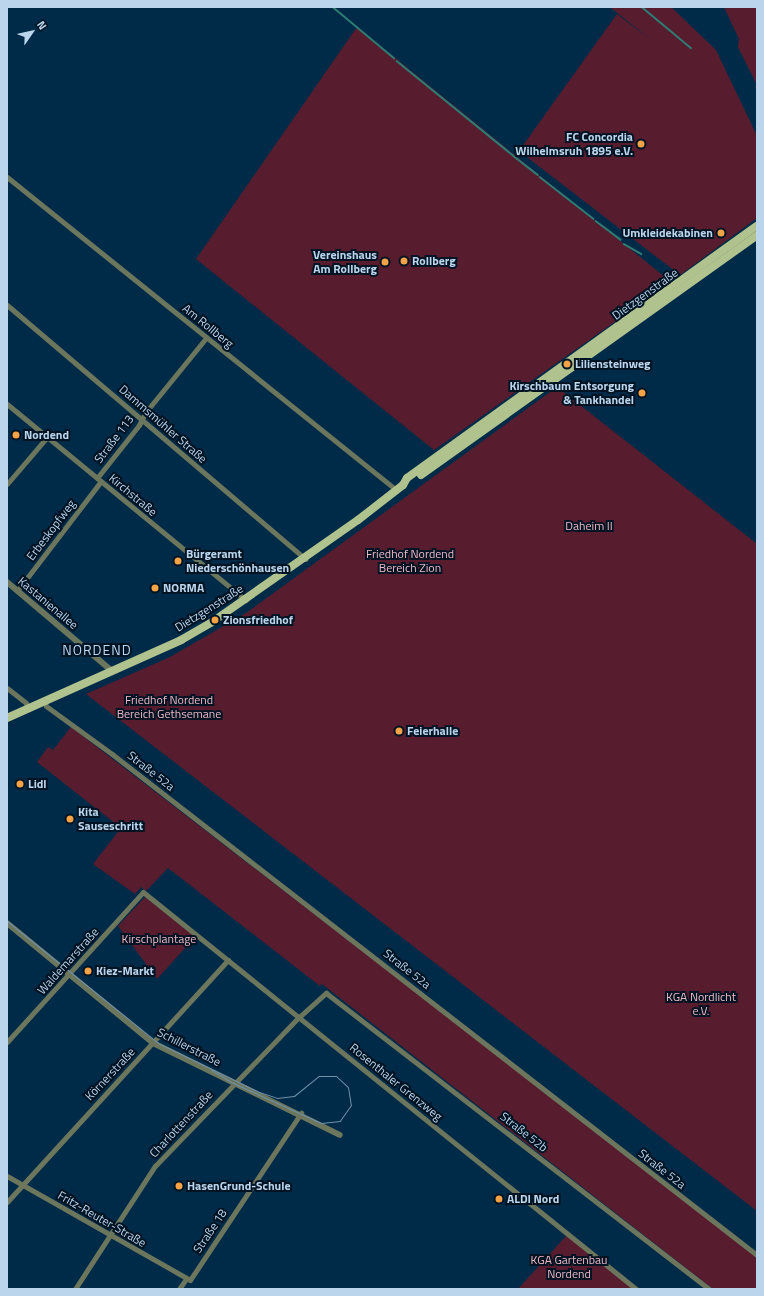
<!DOCTYPE html>
<html>
<head>
<meta charset="utf-8">
<style>
	body { margin:0 }
	#map { position:relative; width:764px; height:1296px; overflow:hidden; background:#002b48; font-family:"Titillium Web",sans-serif }
	div>[style] { position:absolute }
	[style*='--x'] { left:calc(var(--x)*1px); top:calc(var(--y)*1px); width:calc(var(--w)*1px); rotate:calc(var(--a)*1deg) }
	.green>* { inset:0; background:#571d2f }
	.stream>* { height:1.5px; margin:-0.75px; padding:0 0.75px; transform-origin:0.75px; border-radius:0.75px; background:#2e7c73 }
	.minor>* { height:5px; margin:-2.5px; padding:0 2.5px; transform-origin:2.5px; border-radius:2.5px; background:#6c765d }
	.tertiary>* { height:6px; margin:-3px; padding:0 3px; transform-origin:3px; border-radius:3px; background:#6c765d }
	.primary>* { height:8px; margin:-4px; padding:0 4px; transform-origin:4px; border-radius:4px; background:#b0c38f }
	.tram>* { height:1px; margin:-0.5px; padding:0 0.5px; transform-origin:0.5px; border-radius:0.5px; background:#7091aa }
	.dots>* { width:11px; height:11px; translate:-50% -50%; box-sizing:border-box; border:2px solid #001323; border-radius:50% }
	span { translate:-50% -50%; white-space:nowrap; text-align:center; line-height:1.15; -webkit-text-stroke:4px #001323; paint-order:stroke }
	.poi-label { font-size:12px; color:#bad5ec; font-weight:700 }
	.right { translate:-100% -50%; text-align:right }
	.left { translate:0 -50%; text-align:left }
	.street-label { font-size:12px; color:#bad5ec }
	.park-label { font-size:12px; color:#efb9c5 }
	.quarter-label { font-size:14px; color:#b9d9f5; letter-spacing:1px }
	.frame { position:absolute; inset:0; border:8px solid #bad5ec; pointer-events:none }
	.north { position:absolute; left:12px; top:12px; width:40px; height:40px; -webkit-text-stroke:3px #001323; paint-order:stroke; rotate:56deg; font-size:11px; font-weight:700; line-height:16px; text-align:center; color:#bad5ec }
	.north::after { content:''; display:block; margin:auto; width:14px; height:18px; background:#bad5ec; clip-path:polygon(50% 0,100% 100%,50% 72%,0 100%) }
</style>
</head>
<body>
<div id="map">
	<div class="green">
		<div style="clip-path:polygon(610px 7px,671px 7px,716px 50px,757px 136px,757px 218px,680px 275px,519px 151px,617px 14px,651px 40px)"></div>
		<div style="clip-path:polygon(724px 7px,757px 7px,757px 85px,738px 47px,739px 39px)"></div>
		<div style="clip-path:polygon(357px 27px,671px 282px,434px 450px,196px 259px)"></div>
		<div style="clip-path:polygon(557px 387px,757px 544px,757px 1211px,86px 694px,170px 657px,246px 613px)"></div>
		<div style="clip-path:polygon(71px 727px,757px 1255px,757px 1289px,713px 1289px,322px 984px,320px 986px,168px 868px,146px 891px,141px 887px,135px 894px,93px 864px,121px 828px,37px 762px,48px 747px,53px 750px)"></div>
		<div style="clip-path:polygon(145px 897px,196px 936px,157px 979px,118px 926px)"></div>
		<div style="clip-path:polygon(567px 1235px,633px 1289px,518px 1289px)"></div>
	</div>
	<div class="stream">
		<div style="--x:333;--y:7;--w:80;--a:39.9"></div>
		<div style="--x:642;--y:7;--w:64;--a:39.9"></div>
		<div style="--x:397;--y:61;--w:151;--a:39.1"></div>
		<div style="--x:515;--y:157;--w:29;--a:38"></div>
		<div style="--x:540;--y:177;--w:68;--a:37.9"></div>
		<div style="--x:596;--y:221;--w:31;--a:37"></div>
		<div style="--x:624;--y:244;--w:20;--a:30"></div>
	</div>
	<div class="minor">
		<div style="--x:7;--y:177;--w:499;--a:38.8"></div>
		<div style="--x:7;--y:305;--w:392;--a:40.4"></div>
		<div style="--x:7;--y:404;--w:309;--a:39.4"></div>
		<div style="--x:97;--y:478;--w:68;--a:-51.6"></div>
		<div style="--x:139;--y:425;--w:13;--a:-63"></div>
		<div style="--x:145;--y:413;--w:97;--a:-50.9"></div>
		<div style="--x:7;--y:484;--w:62;--a:-49.6"></div>
		<div style="--x:17;--y:591;--w:138;--a:-52.6"></div>
		<div style="--x:7;--y:688;--w:24;--a:38"></div>
		<div style="--x:26;--y:703;--w:5;--a:68"></div>
		<div style="--x:44;--y:701;--w:5;--a:68"></div>
		<div style="--x:46;--y:706;--w:82;--a:36"></div>
		<div style="--x:112;--y:754;--w:817;--a:37.84"></div>
		<div style="--x:7;--y:1042;--w:202;--a:-47.8"></div>
		<div style="--x:143;--y:892;--w:633;--a:38.84"></div>
		<div style="--x:7;--y:1176;--w:210;--a:29.6"></div>
		<div style="--x:190;--y:1280;--w:201;--a:-56.4"></div>
		<div style="--x:7;--y:1202;--w:328;--a:-47.6"></div>
		<div style="--x:75;--y:1289;--w:147;--a:-57"></div>
		<div style="--x:155;--y:1166;--w:206;--a:-46"></div>
		<div style="--x:298;--y:1018;--w:38;--a:-42"></div>
		<div style="--x:326;--y:993;--w:484;--a:37.7"></div>
		<div style="--x:179;--y:1289;--w:12;--a:-55"></div>
	</div>
	<div class="tertiary">
		<div style="--x:7;--y:582;--w:138;--a:40.3"></div>
		<div style="--x:7;--y:923;--w:189;--a:39.4"></div>
		<div style="--x:153;--y:1043;--w:208;--a:26.2"></div>
	</div>
	<div class="primary">
		<div style="--x:421;--y:475;--w:413;--a:-35.5"></div>
		<div style="--x:7;--y:718;--w:191;--a:-24.1"></div>
		<div style="--x:181;--y:640;--w:39;--a:-30"></div>
		<div style="--x:215;--y:620;--w:174;--a:-35"></div>
		<div style="--x:358;--y:520;--w:57;--a:-37.9"></div>
		<div style="--x:403;--y:485;--w:8;--a:-60"></div>
		<div style="--x:407;--y:478;--w:431;--a:-35.8"></div>
	</div>
	<div class="tram">
		<div style="--x:7;--y:921;--w:194;--a:38.9"></div>
		<div style="--x:158;--y:1043;--w:112;--a:25.9"></div>
		<div style="--x:259;--y:1092;--w:19;--a:18"></div>
		<div style="--x:277;--y:1098;--w:17;--a:-7"></div>
		<div style="--x:294;--y:1096;--w:32;--a:-39"></div>
		<div style="--x:319;--y:1076;--w:17;--a:0"></div>
		<div style="--x:336;--y:1076;--w:16;--a:43"></div>
		<div style="--x:348;--y:1087;--w:18;--a:81"></div>
		<div style="--x:351;--y:1105;--w:19;--a:125"></div>
		<div style="--x:340;--y:1121;--w:19;--a:174"></div>
		<div style="--x:321;--y:1123;--w:99;--a:-155.5"></div>
		<div style="--x:231;--y:1082;--w:23;--a:-149"></div>
	</div>
	<div class="dots">
		<div style="left:641px;top:144px;background:#f6a247"></div>
		<div style="left:721px;top:233px;background:#f6a247"></div>
		<div style="left:404px;top:261px;background:#f6a247"></div>
		<div style="left:385px;top:262px;background:#f6a247"></div>
		<div style="left:567px;top:364px;background:#f6a247"></div>
		<div style="left:642px;top:393px;background:#f6a247"></div>
		<div style="left:16px;top:435px;background:#f6a247"></div>
		<div style="left:178px;top:561px;background:#f6a247"></div>
		<div style="left:155px;top:588px;background:#f6a247"></div>
		<div style="left:215px;top:620px;background:#f6a247"></div>
		<div style="left:399px;top:731px;background:#f6a247"></div>
		<div style="left:20px;top:784px;background:#f6a247"></div>
		<div style="left:70px;top:819px;background:#f6a247"></div>
		<div style="left:88px;top:971px;background:#f6a247"></div>
		<div style="left:179px;top:1186px;background:#f6a247"></div>
		<div style="left:499px;top:1199px;background:#f6a247"></div>
	</div>
	<div class="poi-label">
		<span class="right" style="left:633px;top:144px">FC Concordia<br>Wilhelmsruh 1895 e.V.</span>
		<span class="right" style="left:713px;top:233px">Umkleidekabinen</span>
		<span class="right" style="left:377px;top:262px">Vereinshaus<br>Am Rollberg</span>
		<span class="left" style="left:412px;top:261px">Rollberg</span>
		<span class="left" style="left:575px;top:364px">Liliensteinweg</span>
		<span class="right" style="left:634px;top:393px">Kirschbaum Entsorgung<br>&amp; Tankhandel</span>
		<span class="left" style="left:24px;top:435px">Nordend</span>
		<span class="left" style="left:186px;top:561px">Bürgeramt<br>Niederschönhausen</span>
		<span class="left" style="left:163px;top:588px">NORMA</span>
		<span class="left" style="left:223px;top:620px">Zionsfriedhof</span>
		<span class="left" style="left:407px;top:731px">Feierhalle</span>
		<span class="left" style="left:28px;top:784px">Lidl</span>
		<span class="left" style="left:78px;top:819px">Kita<br>Sauseschritt</span>
		<span class="left" style="left:96px;top:971px">Kiez-Markt</span>
		<span class="left" style="left:187px;top:1186px">HasenGrund-Schule</span>
		<span class="left" style="left:507px;top:1199px">ALDI Nord</span>
	</div>
	<div class="street-label">
		<span style="left:645px;top:294px;rotate:-36deg">Dietzgenstraße</span>
		<span style="left:208px;top:326px;rotate:39deg">Am Rollberg</span>
		<span style="left:163px;top:424px;rotate:41deg">Dammsmühler Straße</span>
		<span style="left:114px;top:439px;rotate:-53deg">Straße 113</span>
		<span style="left:133px;top:495px;rotate:40deg">Kirchstraße</span>
		<span style="left:51px;top:530px;rotate:-53deg">Erbeskopfweg</span>
		<span style="left:48px;top:603px;rotate:40deg">Kastanienallee</span>
		<span style="left:209px;top:608px;rotate:-32deg">Dietzgenstraße</span>
		<span style="left:151px;top:771px;rotate:38deg">Straße 52a</span>
		<span style="left:68px;top:961px;rotate:-48deg">Waldemarstraße</span>
		<span style="left:407px;top:969px;rotate:38deg">Straße 52a</span>
		<span style="left:189px;top:1047px;rotate:27deg">Schillerstraße</span>
		<span style="left:110px;top:1074px;rotate:-47deg">Körnerstraße</span>
		<span style="left:396px;top:1082px;rotate:39deg">Rosenthaler Grenzweg</span>
		<span style="left:181px;top:1124px;rotate:-47deg">Charlottenstraße</span>
		<span style="left:524px;top:1132px;rotate:38deg">Straße 52b</span>
		<span style="left:662px;top:1169px;rotate:38deg">Straße 52a</span>
		<span style="left:102px;top:1219px;rotate:30deg">Fritz-Reuter-Straße</span>
		<span style="left:210px;top:1231px;rotate:-56deg">Straße 18</span>
	</div>
	<div class="park-label">
		<span style="left:589px;top:526px">Daheim II</span>
		<span style="left:410px;top:561px">Friedhof Nordend<br>Bereich Zion</span>
		<span style="left:169px;top:707px">Friedhof Nordend<br>Bereich Gethsemane</span>
		<span style="left:159px;top:939px">Kirschplantage</span>
		<span style="left:701px;top:1004px">KGA Nordlicht<br>e.V.</span>
		<span style="left:569px;top:1267px">KGA Gartenbau<br>Nordend</span>
	</div>
	<div class="quarter-label">
		<span style="left:97px;top:650px">NORDEND</span>
	</div>
	<div class="frame"></div>
	<div class="north">N</div>
</div>
</body>
</html>
